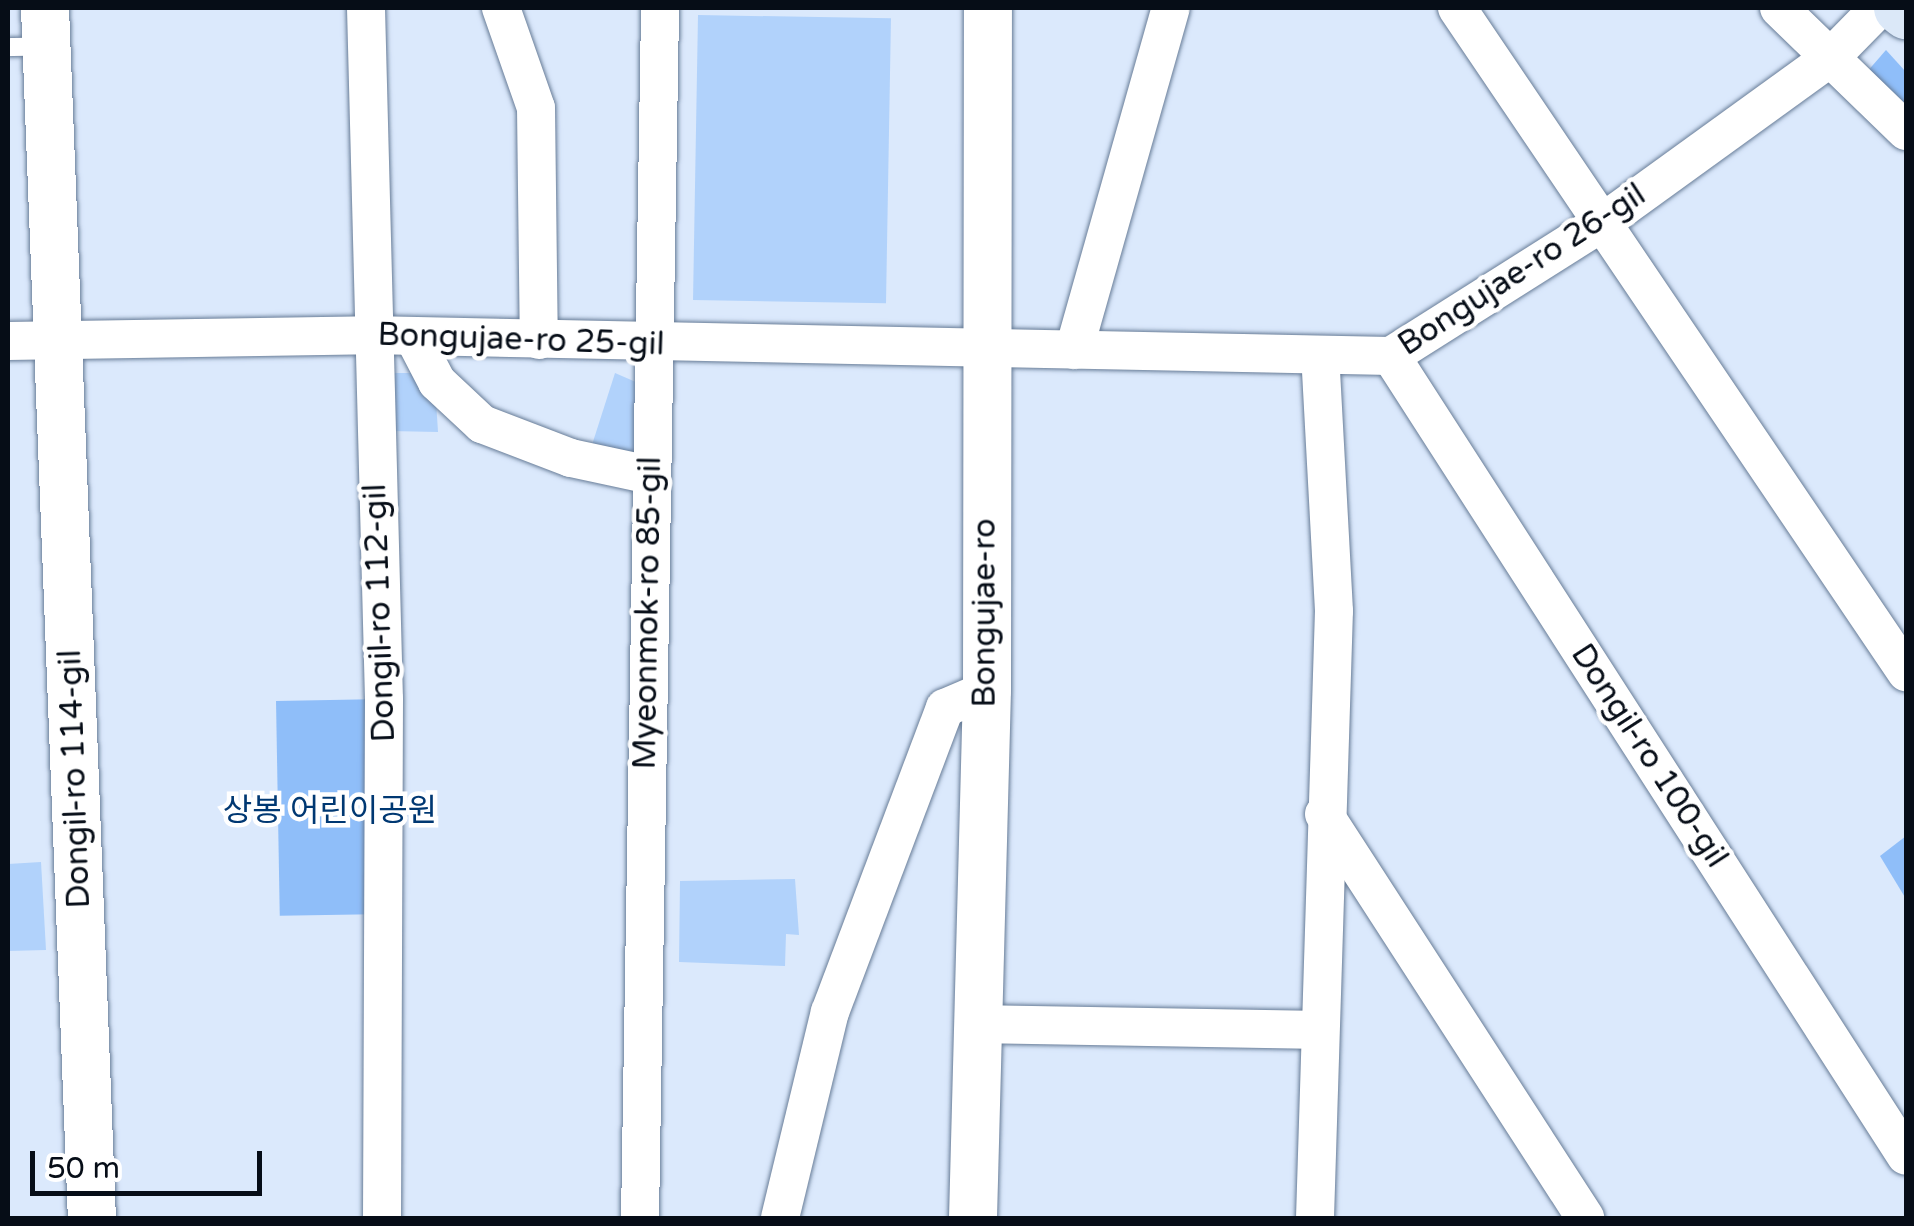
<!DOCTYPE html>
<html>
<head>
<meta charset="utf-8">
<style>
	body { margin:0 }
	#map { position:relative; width:1914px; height:1226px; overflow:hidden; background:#dbe9fc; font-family:"Varela Round","Noto Sans KR",sans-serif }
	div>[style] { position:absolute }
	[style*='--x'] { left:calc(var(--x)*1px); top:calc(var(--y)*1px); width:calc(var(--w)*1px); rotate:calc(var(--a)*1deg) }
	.green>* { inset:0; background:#8fbef9; transform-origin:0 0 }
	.building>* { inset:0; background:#b1d2fb; transform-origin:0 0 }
	.roads { filter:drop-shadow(0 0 2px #677c97) drop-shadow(0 0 2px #677c97) }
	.service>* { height:18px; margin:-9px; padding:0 9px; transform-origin:9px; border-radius:9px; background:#fff }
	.minor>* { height:38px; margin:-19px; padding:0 19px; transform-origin:19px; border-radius:19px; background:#fff }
	.tertiary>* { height:48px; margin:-24px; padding:0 24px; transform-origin:24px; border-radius:24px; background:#fff }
	.secondary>* { height:52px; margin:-26px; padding:0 26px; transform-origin:26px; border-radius:26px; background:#dbe8f8 }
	span { translate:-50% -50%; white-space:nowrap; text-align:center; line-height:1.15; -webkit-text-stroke:9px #fff; paint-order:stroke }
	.street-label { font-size:32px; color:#060d17 }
	.park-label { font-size:32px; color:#003872 }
	.frame { position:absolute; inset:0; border:10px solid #060d17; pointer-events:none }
	.scale { position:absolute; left:30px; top:1151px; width:232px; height:45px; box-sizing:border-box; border:5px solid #060d17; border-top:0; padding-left:12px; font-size:30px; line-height:35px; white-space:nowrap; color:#060d17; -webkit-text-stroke:8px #fff; paint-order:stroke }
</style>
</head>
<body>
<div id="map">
	<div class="green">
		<div style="clip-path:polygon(1886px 50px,1906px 72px,1906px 110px,1866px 73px)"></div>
		<div style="left:384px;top:699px;width:215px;height:108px;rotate:89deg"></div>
		<div style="clip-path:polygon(1906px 836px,1906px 899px,1880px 856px)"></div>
	</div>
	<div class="building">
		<div style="left:698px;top:15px;width:193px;height:285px;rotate:1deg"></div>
		<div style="clip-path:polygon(389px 373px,416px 373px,436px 401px,438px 432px,390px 431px)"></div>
		<div style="clip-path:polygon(615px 373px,645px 386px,648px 408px,631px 463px,591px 448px)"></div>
		<div style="clip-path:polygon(41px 862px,46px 950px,8px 951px,8px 864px)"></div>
		<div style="clip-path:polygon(795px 879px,799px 935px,786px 934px,785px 966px,679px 962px,680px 881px)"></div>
	</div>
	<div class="roads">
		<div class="service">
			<div style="--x:8;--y:47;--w:39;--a:-1"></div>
		</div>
		<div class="minor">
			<div style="--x:366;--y:8;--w:691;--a:88.51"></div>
			<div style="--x:384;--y:699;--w:519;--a:90.22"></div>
			<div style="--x:501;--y:8;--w:106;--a:70.7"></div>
			<div style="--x:536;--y:108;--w:232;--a:89.3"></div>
			<div style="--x:1457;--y:8;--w:802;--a:55.93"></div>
			<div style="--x:1779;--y:8;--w:177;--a:44.1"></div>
			<div style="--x:413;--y:336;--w:52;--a:62.4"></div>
			<div style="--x:437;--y:382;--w:62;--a:43"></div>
			<div style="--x:482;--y:424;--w:95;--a:20.9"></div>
			<div style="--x:571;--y:458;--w:81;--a:12.1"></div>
			<div style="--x:8;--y:341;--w:362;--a:-0.9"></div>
			<div style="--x:370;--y:335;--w:1021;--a:1.18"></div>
			<div style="--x:1391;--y:356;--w:254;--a:-32.3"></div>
			<div style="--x:1606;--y:220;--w:276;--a:-35.9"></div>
			<div style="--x:1830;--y:58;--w:70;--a:-45.6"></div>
			<div style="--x:1074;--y:350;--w:355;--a:-74.2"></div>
			<div style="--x:1391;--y:356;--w:951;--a:57.23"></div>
			<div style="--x:1324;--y:814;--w:481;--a:57.1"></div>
			<div style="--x:978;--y:1024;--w:341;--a:1"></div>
			<div style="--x:640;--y:1218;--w:1210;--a:-89.05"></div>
			<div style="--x:780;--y:1218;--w:212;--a:-76.4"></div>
			<div style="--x:830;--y:1012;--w:325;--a:-69.3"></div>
			<div style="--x:945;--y:708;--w:46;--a:-23.2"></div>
			<div style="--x:1315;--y:1218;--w:607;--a:-88.21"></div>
			<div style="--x:1334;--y:611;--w:256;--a:-93.1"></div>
		</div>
		<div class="tertiary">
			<div style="--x:45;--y:8;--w:1211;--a:87.78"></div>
			<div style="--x:973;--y:1218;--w:528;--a:-88.48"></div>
			<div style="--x:987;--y:690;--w:682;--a:-89.92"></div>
		</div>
		<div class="secondary">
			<div style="--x:1900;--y:8;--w:8;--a:40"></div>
		</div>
	</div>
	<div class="street-label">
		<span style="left:1522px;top:270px;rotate:-33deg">Bongujae-ro 26-gil</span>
		<span style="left:521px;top:340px;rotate:2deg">Bongujae-ro 25-gil</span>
		<span style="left:380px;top:613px;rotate:-92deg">Dongil-ro 112-gil</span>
		<span style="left:648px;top:613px;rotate:-89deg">Myeonmok-ro 85-gil</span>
		<span style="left:985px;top:613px;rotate:-90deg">Bongujae-ro</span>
		<span style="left:1649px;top:756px;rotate:57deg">Dongil-ro 100-gil</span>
		<span style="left:75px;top:779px;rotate:-92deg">Dongil-ro 114-gil</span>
	</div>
	<div class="park-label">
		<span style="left:330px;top:811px">상봉 어린이공원</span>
	</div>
	<div class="frame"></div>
	<div class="scale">50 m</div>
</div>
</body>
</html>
